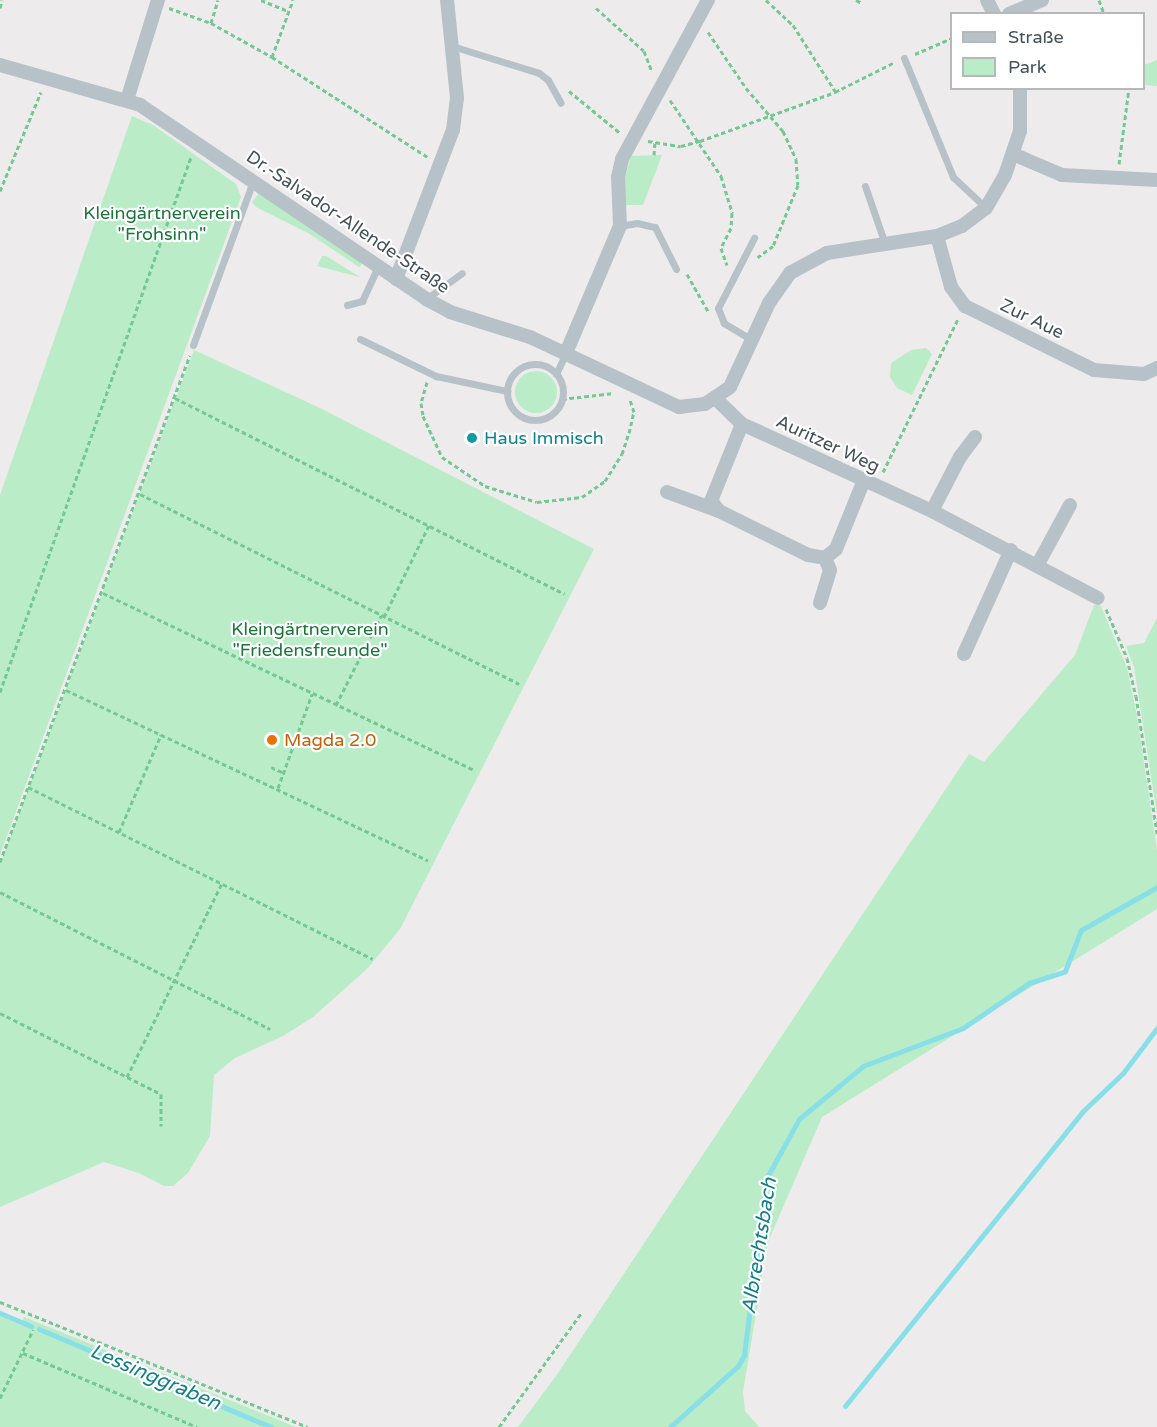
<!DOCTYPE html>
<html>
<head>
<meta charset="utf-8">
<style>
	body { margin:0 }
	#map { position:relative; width:1157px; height:1427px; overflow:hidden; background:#eeebec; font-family:"Varela Round",sans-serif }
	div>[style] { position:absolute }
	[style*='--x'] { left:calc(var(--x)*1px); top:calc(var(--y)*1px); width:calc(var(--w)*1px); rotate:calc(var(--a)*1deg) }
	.green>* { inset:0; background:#baecc7 }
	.round { border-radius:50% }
	.stream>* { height:5px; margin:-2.5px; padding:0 2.5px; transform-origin:2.5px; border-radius:2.5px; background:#89dfe7 }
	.path>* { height:3px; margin-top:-1.5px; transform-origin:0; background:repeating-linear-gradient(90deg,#74c894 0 4.5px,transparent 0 7.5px) }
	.lane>* { height:7px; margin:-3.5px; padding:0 3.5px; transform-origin:3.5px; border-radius:3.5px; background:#b7c2c8 }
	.lane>.ring { margin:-3.5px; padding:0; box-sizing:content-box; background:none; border:7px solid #b7c2c8; border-radius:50% }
	.street>* { height:14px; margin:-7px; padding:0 7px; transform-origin:7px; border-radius:7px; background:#b7c2c8 }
	.dots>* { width:16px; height:16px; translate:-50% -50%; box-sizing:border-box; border:3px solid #fff; border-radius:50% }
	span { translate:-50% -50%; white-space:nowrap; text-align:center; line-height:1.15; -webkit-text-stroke:4.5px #fff; paint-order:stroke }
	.park-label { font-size:18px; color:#1a753c }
	.street-label { font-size:18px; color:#455158 }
	.culture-label { font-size:18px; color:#0d838f }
	.left { translate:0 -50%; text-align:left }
	.food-label { font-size:18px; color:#c56008 }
	.water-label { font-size:20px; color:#127f89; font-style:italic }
	.legend { position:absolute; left:950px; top:12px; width:195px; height:78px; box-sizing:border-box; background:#fff; border:2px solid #b5b9bc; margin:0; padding:8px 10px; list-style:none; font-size:18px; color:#455158 }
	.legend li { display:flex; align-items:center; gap:12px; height:30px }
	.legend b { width:30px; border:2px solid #b5b9bc }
</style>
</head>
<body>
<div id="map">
	<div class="green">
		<div style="clip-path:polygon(1157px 60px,1157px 86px,1144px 85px,1144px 65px)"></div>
		<div style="clip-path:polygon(132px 116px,153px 125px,236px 184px,241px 197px,0 855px,0 495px)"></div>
		<div style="clip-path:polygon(662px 155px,643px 205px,626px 205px,623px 185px,631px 156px)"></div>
		<div style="clip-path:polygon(259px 193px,362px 262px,362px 264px,359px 267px,308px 233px,256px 207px,252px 202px)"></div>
		<div style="clip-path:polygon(322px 256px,326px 256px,360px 277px,317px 266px)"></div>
		<div style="clip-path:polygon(926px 348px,932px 354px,912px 395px,897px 388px,890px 377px,891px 363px,911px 350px)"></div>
		<div style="clip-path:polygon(194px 350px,320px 408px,594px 549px,400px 929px,367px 969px,313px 1017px,283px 1036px,235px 1058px,214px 1075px,210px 1136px,188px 1173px,173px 1186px,164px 1186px,139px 1173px,104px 1162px,0 1207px,0 864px)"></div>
		<div class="round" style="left:515px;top:371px;width:42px;height:42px"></div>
		<div style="clip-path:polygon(1100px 604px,1127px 668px,1137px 716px,1157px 850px,1157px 909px,822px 1117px,768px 1242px,743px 1392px,745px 1411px,759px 1427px,518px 1427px,556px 1376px,969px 754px,984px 762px,1075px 655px,1094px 605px)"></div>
		<div style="clip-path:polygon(1157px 618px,1157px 814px,1134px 667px,1126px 646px,1144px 643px)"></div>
		<div style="clip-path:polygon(0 1316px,21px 1325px,24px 1317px,296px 1427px,0 1427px)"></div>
	</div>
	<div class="stream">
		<div style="--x:0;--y:1313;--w:34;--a:23"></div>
		<div style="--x:39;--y:1329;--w:252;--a:22.9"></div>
		<div style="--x:845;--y:1406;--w:378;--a:-51.1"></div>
		<div style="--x:1082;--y:1112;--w:57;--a:-43.6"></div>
		<div style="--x:1123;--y:1073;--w:56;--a:-52.9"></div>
		<div style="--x:670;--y:1427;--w:91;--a:-41.9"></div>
		<div style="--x:738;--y:1366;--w:13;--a:-61"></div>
		<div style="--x:744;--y:1355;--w:177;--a:-82.9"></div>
		<div style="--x:766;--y:1179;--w:68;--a:-61.2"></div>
		<div style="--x:799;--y:1119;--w:83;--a:-39.6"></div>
		<div style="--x:863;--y:1066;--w:107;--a:-20.8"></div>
		<div style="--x:963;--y:1028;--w:80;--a:-34.3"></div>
		<div style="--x:1029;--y:983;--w:38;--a:-18"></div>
		<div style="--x:1065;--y:971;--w:44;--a:-68.7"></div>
		<div style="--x:1081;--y:930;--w:87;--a:-29.5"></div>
	</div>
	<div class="path">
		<div style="--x:261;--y:0;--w:29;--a:22"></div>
		<div style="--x:766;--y:0;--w:37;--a:43"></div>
		<div style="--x:793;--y:25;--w:78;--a:57.5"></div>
		<div style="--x:856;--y:0;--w:7;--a:27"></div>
		<div style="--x:1099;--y:0;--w:15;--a:70"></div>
		<div style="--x:0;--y:8;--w:8;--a:-76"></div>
		<div style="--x:169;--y:8;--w:45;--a:19.7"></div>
		<div style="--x:211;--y:23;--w:70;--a:29.1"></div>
		<div style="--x:272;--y:57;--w:185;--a:32.7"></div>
		<div style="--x:596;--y:8;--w:64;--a:41.9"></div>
		<div style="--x:644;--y:51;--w:22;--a:69"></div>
		<div style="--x:211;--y:23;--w:24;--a:-73"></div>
		<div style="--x:708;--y:32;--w:68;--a:55.8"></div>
		<div style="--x:746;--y:88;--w:57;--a:49.3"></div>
		<div style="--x:783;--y:131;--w:31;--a:65"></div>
		<div style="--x:796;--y:159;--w:26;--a:86"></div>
		<div style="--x:798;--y:185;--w:66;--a:112.3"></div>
		<div style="--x:773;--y:246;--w:19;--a:144"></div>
		<div style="--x:915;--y:54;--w:40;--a:-23.4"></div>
		<div style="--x:272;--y:57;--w:61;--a:-69.8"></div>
		<div style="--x:569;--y:91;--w:65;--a:39.4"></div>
		<div style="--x:670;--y:100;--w:92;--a:56.1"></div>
		<div style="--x:721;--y:176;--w:39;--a:73"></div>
		<div style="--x:732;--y:213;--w:15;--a:94"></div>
		<div style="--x:731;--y:228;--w:22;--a:117"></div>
		<div style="--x:721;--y:248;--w:18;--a:71"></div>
		<div style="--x:648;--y:141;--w:33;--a:9"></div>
		<div style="--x:681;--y:146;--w:20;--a:-15"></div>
		<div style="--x:700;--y:141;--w:144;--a:-19.9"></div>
		<div style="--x:835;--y:92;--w:67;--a:-26.6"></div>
		<div style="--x:654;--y:155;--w:13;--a:-86"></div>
		<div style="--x:1119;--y:164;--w:77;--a:-82.5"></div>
		<div style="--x:0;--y:191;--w:107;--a:-67.5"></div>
		<div style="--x:687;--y:274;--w:43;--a:60.4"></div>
		<div style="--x:427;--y:382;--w:22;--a:106"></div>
		<div style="--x:421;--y:403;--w:13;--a:81"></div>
		<div style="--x:423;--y:416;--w:45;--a:65.1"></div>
		<div style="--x:442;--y:457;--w:52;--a:34"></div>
		<div style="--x:485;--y:486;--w:54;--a:17.1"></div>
		<div style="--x:537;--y:502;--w:45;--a:-6.3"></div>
		<div style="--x:582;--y:497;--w:28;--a:-35"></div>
		<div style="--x:605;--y:481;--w:32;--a:-58"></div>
		<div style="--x:622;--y:454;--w:22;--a:-72"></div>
		<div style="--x:629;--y:433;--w:22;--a:-77"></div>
		<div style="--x:634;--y:412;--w:13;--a:-108"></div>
		<div style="--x:175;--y:398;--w:436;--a:26.7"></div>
		<div style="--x:562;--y:399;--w:52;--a:-6.6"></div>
		<div style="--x:883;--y:472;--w:170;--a:-63.9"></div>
		<div style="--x:140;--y:494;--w:424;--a:26.6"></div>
		<div style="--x:103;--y:593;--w:411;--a:25.5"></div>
		<div style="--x:1106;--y:609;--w:53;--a:66.8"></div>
		<div style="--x:1127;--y:658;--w:39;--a:77"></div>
		<div style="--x:1136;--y:696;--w:140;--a:81.3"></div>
		<div style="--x:384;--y:617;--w:102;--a:-63.9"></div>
		<div style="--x:66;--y:690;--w:400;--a:25.2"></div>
		<div style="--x:0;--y:692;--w:568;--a:-70.35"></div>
		<div style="--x:336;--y:705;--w:100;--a:-63.2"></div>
		<div style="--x:271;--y:767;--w:14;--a:25"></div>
		<div style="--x:28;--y:787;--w:385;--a:26.5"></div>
		<div style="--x:278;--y:788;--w:100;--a:-70.1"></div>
		<div style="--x:119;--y:832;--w:106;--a:-66.6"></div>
		<div style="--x:0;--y:862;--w:541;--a:-69.46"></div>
		<div style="--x:0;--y:892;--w:303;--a:26.9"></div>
		<div style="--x:0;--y:1013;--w:180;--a:26.7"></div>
		<div style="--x:161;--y:1094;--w:32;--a:90"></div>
		<div style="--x:127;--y:1077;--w:216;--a:-63.9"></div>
		<div style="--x:0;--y:1302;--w:332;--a:22.1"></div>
		<div style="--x:23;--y:1353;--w:189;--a:23"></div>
		<div style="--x:0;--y:1398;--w:76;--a:-64.1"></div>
		<div style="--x:499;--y:1427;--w:142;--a:-54.2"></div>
	</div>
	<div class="lane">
		<div style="--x:452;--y:46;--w:91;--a:17.2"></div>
		<div style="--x:539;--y:73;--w:11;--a:38"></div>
		<div style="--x:548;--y:80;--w:26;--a:61"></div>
		<div style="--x:904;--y:58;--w:129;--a:67.6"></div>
		<div style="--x:953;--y:177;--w:45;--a:43.2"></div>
		<div style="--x:865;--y:186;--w:61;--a:71"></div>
		<div style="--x:620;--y:226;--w:17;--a:-10"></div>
		<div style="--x:637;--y:223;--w:18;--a:13"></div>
		<div style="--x:655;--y:227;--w:47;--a:63.4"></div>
		<div style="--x:426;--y:299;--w:44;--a:-35.8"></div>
		<div style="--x:347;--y:305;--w:16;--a:-15"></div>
		<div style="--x:362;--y:301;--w:38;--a:-65"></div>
		<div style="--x:360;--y:339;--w:85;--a:26"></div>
		<div style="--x:436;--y:376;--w:73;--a:11.9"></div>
		<div style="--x:752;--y:340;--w:33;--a:-149"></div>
		<div style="--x:724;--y:323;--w:16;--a:-112"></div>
		<div style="--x:718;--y:308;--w:79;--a:-62.8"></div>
		<div style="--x:193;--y:345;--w:175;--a:-69.9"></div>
		<div class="ring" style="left:507px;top:364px;width:49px;height:49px"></div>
		<div style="--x:556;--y:374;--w:23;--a:-65"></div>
	</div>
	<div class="street">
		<div style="--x:987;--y:0;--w:16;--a:63"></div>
		<div style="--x:1009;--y:14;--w:36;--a:-23"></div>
		<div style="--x:0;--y:65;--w:146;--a:15.9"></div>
		<div style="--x:140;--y:105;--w:346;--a:34.1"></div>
		<div style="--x:426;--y:299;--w:27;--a:28"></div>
		<div style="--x:450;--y:312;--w:84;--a:17.4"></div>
		<div style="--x:530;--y:337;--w:165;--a:25.2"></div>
		<div style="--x:679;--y:407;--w:26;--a:-7"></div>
		<div style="--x:705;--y:404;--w:30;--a:-34"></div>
		<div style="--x:730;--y:387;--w:93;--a:-65.1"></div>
		<div style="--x:769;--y:303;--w:37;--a:-55"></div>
		<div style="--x:790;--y:273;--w:42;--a:-28.4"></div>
		<div style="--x:827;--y:253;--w:111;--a:-8.8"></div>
		<div style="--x:937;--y:236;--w:27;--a:-22"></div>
		<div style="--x:962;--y:226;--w:30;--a:-37"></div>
		<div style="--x:986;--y:208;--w:38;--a:-60"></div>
		<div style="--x:1005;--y:175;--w:46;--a:-71.2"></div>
		<div style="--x:1020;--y:131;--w:43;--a:-90"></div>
		<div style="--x:127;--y:100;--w:105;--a:-72.8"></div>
		<div style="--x:1013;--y:154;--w:53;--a:23.2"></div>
		<div style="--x:1062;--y:175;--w:95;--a:3"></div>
		<div style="--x:937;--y:236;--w:53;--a:74.6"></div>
		<div style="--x:951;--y:287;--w:24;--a:54"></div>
		<div style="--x:965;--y:306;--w:144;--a:26.4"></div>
		<div style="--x:1094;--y:370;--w:50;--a:4.6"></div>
		<div style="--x:1144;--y:374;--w:14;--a:-25"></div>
		<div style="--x:396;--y:279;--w:160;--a:-69.1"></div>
		<div style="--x:453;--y:130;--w:32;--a:-83"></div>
		<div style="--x:457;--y:98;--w:99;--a:-95.8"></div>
		<div style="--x:566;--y:353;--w:138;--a:-67"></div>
		<div style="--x:620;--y:226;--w:49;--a:-92.3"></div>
		<div style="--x:618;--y:177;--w:18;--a:-77"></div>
		<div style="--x:622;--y:159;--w:181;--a:-61.6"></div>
		<div style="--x:716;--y:399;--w:36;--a:44"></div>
		<div style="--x:742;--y:424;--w:209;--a:24.6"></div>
		<div style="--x:932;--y:511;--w:187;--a:27.7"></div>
		<div style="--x:742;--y:424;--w:83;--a:111.9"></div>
		<div style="--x:711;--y:501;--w:13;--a:51"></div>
		<div style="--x:719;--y:511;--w:99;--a:26.3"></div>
		<div style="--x:808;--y:555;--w:17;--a:10"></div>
		<div style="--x:825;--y:558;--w:14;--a:-39"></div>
		<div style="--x:836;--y:549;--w:74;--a:-67.9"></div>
		<div style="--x:667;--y:492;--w:55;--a:20.1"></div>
		<div style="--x:932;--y:511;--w:61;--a:-62.6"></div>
		<div style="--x:960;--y:457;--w:25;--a:-53"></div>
		<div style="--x:1038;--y:564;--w:67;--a:-61.5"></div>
		<div style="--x:820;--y:603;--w:34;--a:-73"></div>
		<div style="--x:830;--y:570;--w:13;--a:-113"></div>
		<div style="--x:964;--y:654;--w:114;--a:-65.7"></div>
	</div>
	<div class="dots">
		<div style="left:472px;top:438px;background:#0f9aa8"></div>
		<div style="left:272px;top:740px;background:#e8710a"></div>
	</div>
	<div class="park-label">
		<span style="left:162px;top:224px">Kleingärtnerverein<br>"Frohsinn"</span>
		<span style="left:310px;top:640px">Kleingärtnerverein<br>"Friedensfreunde"</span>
	</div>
	<div class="street-label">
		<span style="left:348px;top:222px;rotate:34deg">Dr.-Salvador-Allende-Straße</span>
		<span style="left:1032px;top:319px;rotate:26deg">Zur Aue</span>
		<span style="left:828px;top:444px;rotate:25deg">Auritzer Weg</span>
	</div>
	<div class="culture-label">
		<span class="left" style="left:484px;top:438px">Haus Immisch</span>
	</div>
	<div class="food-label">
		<span class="left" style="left:284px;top:740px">Magda 2.0</span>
	</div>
	<div class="water-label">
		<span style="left:760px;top:1246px;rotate:-81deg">Albrechtsbach</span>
		<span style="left:155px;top:1378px;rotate:23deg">Lessinggraben</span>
	</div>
	<ul class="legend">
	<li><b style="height:8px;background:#b7c2c8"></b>Straße</li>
	<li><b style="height:16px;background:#baecc7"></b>Park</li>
	</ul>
</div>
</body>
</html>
